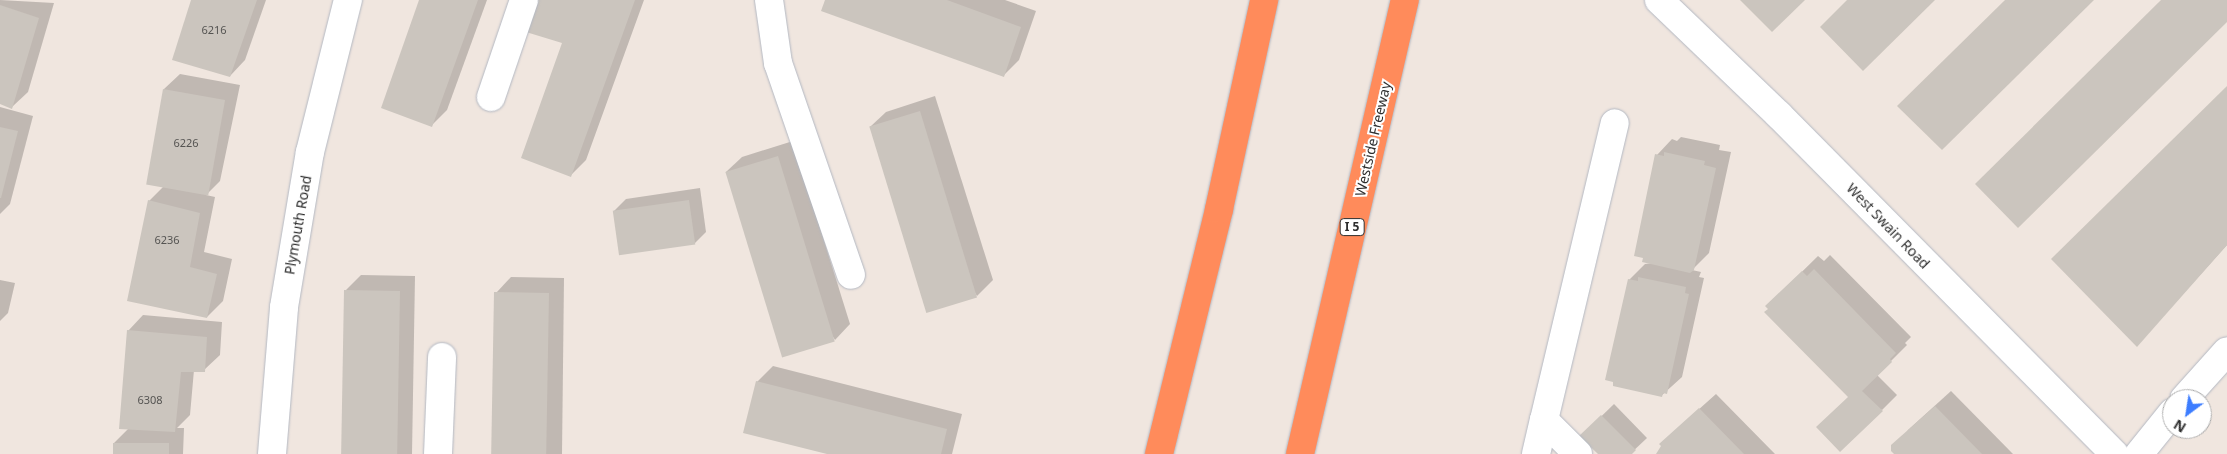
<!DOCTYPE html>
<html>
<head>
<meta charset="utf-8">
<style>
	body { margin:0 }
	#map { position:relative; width:2227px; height:454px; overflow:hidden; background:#f0e6df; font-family:"Noto Sans",sans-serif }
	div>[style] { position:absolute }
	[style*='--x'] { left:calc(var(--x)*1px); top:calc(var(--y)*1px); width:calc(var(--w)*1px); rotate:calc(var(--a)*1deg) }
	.shadow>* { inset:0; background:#0003 }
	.building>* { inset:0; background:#cbc5be; transform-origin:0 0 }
	.roads { filter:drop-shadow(0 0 1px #b3b8c2) drop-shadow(0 0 1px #b3b8c2) }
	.minor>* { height:28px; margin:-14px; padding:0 14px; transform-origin:14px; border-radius:14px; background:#fff }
	.highway>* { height:28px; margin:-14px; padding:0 14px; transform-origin:14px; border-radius:14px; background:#ff8b5b }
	span { translate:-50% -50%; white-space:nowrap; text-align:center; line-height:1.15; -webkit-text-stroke:4px #fff; paint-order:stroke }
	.number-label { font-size:11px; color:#555452 }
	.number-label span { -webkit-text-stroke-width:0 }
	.shield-label span { padding:1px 4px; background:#fff; border:1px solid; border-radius:4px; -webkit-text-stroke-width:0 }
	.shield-label { font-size:12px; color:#2e2e2e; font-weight:700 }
	.street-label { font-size:14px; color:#2e2e2e }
	.north { position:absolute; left:2162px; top:389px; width:50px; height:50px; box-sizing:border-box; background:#fff; border:1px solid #ababab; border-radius:50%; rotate:211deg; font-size:14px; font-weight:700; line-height:20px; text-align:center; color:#2e2e2e }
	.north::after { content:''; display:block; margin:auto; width:18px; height:22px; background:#3d7dff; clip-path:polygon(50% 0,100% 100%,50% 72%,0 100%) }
</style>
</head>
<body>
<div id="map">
	<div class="shadow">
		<div style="clip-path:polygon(0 0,54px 3px,28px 92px,12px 107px,0 103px)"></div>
		<div style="clip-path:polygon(192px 0,266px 0,245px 60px,230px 76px)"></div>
		<div style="clip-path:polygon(420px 0,487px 0,447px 110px,432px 125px)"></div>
		<div style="clip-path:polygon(540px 0,644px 0,586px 160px,571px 175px,564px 42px)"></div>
		<div style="clip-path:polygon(826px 0,1005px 0,1036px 11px,1019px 60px,1003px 76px)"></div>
		<div style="clip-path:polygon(180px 74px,240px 85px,220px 181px,206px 195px,215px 197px,204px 252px,232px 259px,223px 301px,207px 317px,149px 201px,163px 187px,164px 89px)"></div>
		<div style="clip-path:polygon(2227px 87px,2227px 245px,2137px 345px)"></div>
		<div style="clip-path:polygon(935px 96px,993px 280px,977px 296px,870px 127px,886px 112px)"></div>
		<div style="clip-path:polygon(0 107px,33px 116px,10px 204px,0 214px)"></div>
		<div style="clip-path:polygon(1681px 137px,1720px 145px,1719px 150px,1731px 152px,1709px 253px,1692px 270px,1701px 272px,1699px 277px,1704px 278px,1682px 377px,1661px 396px,1629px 280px,1645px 264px,1654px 263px,1657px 155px,1672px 139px,1677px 141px)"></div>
		<div style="clip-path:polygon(793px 141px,850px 324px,835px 340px,726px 172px,742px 157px)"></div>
		<div style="clip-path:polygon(700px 188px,706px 232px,694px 244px,614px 211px,626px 199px)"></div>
		<div style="clip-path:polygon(1830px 255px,1911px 337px,1905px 343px,1907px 345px,1877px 375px,1897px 395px,1882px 410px,1849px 396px,1767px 306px,1818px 256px,1824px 261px)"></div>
		<div style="clip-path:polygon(361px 275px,415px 276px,412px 454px,343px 454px,346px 290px)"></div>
		<div style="clip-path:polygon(511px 277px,564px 278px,562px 454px,493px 454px,496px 293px)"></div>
		<div style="clip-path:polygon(0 280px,15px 283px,8px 313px,0 321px)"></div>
		<div style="clip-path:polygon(143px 315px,222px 322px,220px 355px,204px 370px,194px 370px,190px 415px,177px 428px,184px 428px,183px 454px,114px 454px,114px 443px,129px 428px,128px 331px)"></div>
		<div style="clip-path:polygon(773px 366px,962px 414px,952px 454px,832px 454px,757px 382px)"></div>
		<div style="clip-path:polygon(1951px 391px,2013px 454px,1896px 454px,1908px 430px)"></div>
		<div style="clip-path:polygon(1716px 394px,1775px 454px,1658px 454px,1663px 446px,1660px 444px)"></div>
		<div style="clip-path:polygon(1614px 404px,1647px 438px,1630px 454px,1600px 454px,1581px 436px)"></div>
	</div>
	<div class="building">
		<div style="clip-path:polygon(191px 0,257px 0,230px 77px,172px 60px)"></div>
		<div style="clip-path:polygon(419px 0,478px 0,432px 127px,381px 108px)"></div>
		<div style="clip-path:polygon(538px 0,635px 0,571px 177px,521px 158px,562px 43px,526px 32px)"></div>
		<div style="clip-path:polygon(825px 0,947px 0,1021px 27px,1004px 77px,821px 11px)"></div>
		<div style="clip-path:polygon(1740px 0,1805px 0,1772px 32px)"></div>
		<div style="clip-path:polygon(1847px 0,1935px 0,1863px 71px,1820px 27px)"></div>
		<div style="clip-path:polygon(2005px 0,2094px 0,1942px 150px,1897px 106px)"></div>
		<div style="clip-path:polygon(2161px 0,2227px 0,2227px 22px,2018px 228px,1975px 184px)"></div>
		<div style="clip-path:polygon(0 5px,39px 18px,12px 109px,0 104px)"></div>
		<div style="clip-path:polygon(2227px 86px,2227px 245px,2137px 347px,2051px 259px)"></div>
		<div style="left:163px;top:89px;width:63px;height:97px;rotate:10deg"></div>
		<div style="left:920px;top:111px;width:195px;height:53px;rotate:73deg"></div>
		<div style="clip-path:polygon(0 127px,18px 131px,1px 198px,0 198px)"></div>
		<div style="clip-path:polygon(1664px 152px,1705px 161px,1704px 165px,1716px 168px,1694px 270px,1690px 273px,1642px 262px,1643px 258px,1634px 256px,1655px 154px,1664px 156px)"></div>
		<div style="left:778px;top:156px;width:194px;height:55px;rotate:73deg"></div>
		<div style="clip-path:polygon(148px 200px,200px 213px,190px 267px,217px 274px,207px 318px,127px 301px)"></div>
		<div style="left:689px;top:200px;width:45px;height:77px;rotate:82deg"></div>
		<div style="clip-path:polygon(1814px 269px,1896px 353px,1890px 359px,1892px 362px,1862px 391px,1883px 411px,1840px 452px,1816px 427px,1848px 397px,1764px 312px,1768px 309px,1765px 306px,1802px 271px,1807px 276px)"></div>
		<div style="clip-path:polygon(1638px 277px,1686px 287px,1685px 293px,1689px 294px,1667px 394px,1663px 393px,1662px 397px,1613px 386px,1613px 382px,1605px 380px,1628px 279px,1638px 281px)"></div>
		<div style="left:344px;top:290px;width:56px;height:164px;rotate:1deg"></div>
		<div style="left:494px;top:292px;width:55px;height:162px;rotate:1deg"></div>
		<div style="clip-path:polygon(127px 330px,207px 337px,205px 372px,181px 372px,175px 432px,119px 429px)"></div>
		<div style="clip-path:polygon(756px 381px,947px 429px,941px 454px,827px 454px,743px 433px)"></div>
		<div style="clip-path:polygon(1935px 406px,1982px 454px,1894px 454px,1891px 451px,1891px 445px)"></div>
		<div style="clip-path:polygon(1699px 408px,1744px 454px,1656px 454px,1661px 446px,1659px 444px)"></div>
		<div style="clip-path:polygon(1601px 415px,1636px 450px,1632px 454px,1598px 454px,1579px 436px)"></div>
		<div style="left:113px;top:443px;width:56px;height:11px"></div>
	</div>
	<div class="roads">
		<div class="minor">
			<div style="--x:769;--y:0;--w:64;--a:81.9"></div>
			<div style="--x:778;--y:63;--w:224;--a:71"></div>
			<div style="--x:1659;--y:0;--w:166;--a:43.8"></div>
			<div style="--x:1779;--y:115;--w:477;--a:45.3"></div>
			<div style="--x:491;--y:97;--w:102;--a:-71.2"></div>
			<div style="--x:2184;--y:399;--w:64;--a:-48.1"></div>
			<div style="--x:272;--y:454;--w:147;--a:-85.3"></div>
			<div style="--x:284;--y:307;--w:157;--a:-80.5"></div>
			<div style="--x:310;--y:152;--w:157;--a:-76"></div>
			<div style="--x:438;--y:454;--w:97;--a:-87.6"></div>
			<div style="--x:1536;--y:454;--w:35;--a:-77"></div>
			<div style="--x:1578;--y:454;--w:48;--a:-135"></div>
			<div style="--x:1544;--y:420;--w:305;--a:-76.6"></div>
			<div style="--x:2139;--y:454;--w:53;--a:-51.2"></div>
		</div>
		<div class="highway">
			<div style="--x:1159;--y:454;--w:252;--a:-76.2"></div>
			<div style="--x:1219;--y:209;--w:214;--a:-77.8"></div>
			<div style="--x:1300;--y:454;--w:466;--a:-77"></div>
		</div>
	</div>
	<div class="number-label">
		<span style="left:214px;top:30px">6216</span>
		<span style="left:186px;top:143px">6226</span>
		<span style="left:167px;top:240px">6236</span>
		<span style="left:150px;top:400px">6308</span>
	</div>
	<div class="shield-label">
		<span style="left:1352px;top:227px">I 5</span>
	</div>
	<div class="street-label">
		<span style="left:1373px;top:139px;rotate:-77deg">Westside Freeway</span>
		<span style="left:298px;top:225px;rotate:-80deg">Plymouth Road</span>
		<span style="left:1888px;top:226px;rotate:46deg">West Swain Road</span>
	</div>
	<div class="north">N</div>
</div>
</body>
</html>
